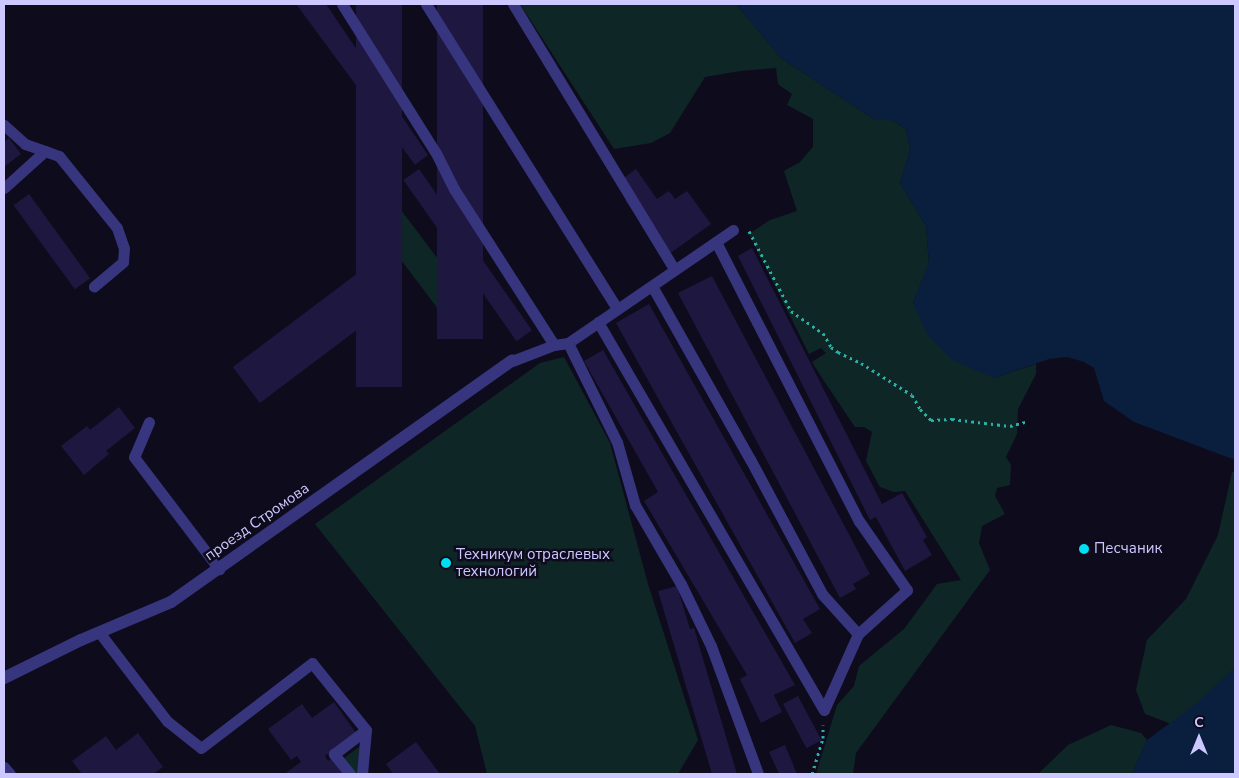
<!DOCTYPE html>
<html>
<head>
<meta charset="utf-8">
<style>
	body { margin:0 }
	#map { position:relative; width:1239px; height:778px; overflow:hidden; background:#0e0b1d; font-family:"Nunito Sans",sans-serif }
	div>[style] { position:absolute }
	[style*='--x'] { left:calc(var(--x)*1px); top:calc(var(--y)*1px); width:calc(var(--w)*1px); rotate:calc(var(--a)*1deg) }
	.green>* { inset:0; background:#0e2726; transform-origin:0 0 }
	.water>* { inset:0; background:#0a1e3e }
	.building>* { inset:0; background:#1e173f; transform-origin:0 0 }
	.path>* { height:3px; margin-top:-1.5px; transform-origin:0; background:repeating-linear-gradient(90deg,#2ab0a6 0 2.5px,transparent 0 6.5px) }
	.service>* { height:11px; margin:-5.5px; padding:0 5.5px; transform-origin:5.5px; border-radius:5.5px; background:#37357d }
	.minor>* { height:12px; margin:-6px; padding:0 6px; transform-origin:6px; border-radius:6px; background:#37357d }
	.dots>* { width:14px; height:14px; translate:-50% -50%; box-sizing:border-box; border:2px solid #0e0b1d; border-radius:50% }
	span { translate:-50% -50%; white-space:nowrap; text-align:center; line-height:1.15; -webkit-text-stroke:5px #0e0b1d; paint-order:stroke }
	.street-label { font-size:15px; color:#cdc8ff }
	.poi-label { font-size:15px; color:#cdc8ff }
	.left { translate:0 -50%; text-align:left }
	.frame { position:absolute; inset:0; border:5px solid #cdc8ff; pointer-events:none }
	.north { position:absolute; left:1174px; top:713px; width:50px; height:50px; -webkit-text-stroke:4px #0e0b1d; paint-order:stroke; rotate:0deg; font-size:14px; font-weight:700; line-height:20px; text-align:center; color:#cdc8ff }
	.north::after { content:''; display:block; margin:auto; width:18px; height:22px; background:#cdc8ff; clip-path:polygon(50% 0,100% 100%,50% 72%,0 100%) }
</style>
</head>
<body>
<div id="map">
	<div class="green">
		<div style="clip-path:polygon(520px 4px,736px 4px,781px 58px,875px 120px,891px 120px,906px 129px,910px 150px,900px 183px,926px 226px,929px 264px,913px 303px,994px 378px,1036px 364px,1036px 374px,1018px 409px,1017px 434px,1006px 457px,1011px 465px,1010px 485px,997px 488px,995px 496px,1005px 514px,982px 526px,979px 543px,990px 570px,856px 753px,853px 774px,816px 774px,837px 705px,854px 686px,859px 666px,904px 629px,937px 584px,961px 580px,905px 491px,894px 492px,880px 487px,866px 461px,872px 432px,864px 427px,855px 427px,824px 381px,812px 362px,826px 353px,821px 348px,809px 354px,749px 234px,770px 220px,797px 211px,784px 171px,800px 162px,813px 147px,813px 119px,787px 105px,792px 94px,778px 84px,776px 68px,740px 71px,705px 77px,670px 133px,651px 143px,614px 149px)"></div>
		<div style="left:401px;top:210px;width:114px;height:30px;rotate:53deg"></div>
		<div style="clip-path:polygon(564px 357px,610px 443px,648px 584px,698px 740px,678px 774px,487px 774px,475px 726px,315px 524px,540px 363px)"></div>
		<div style="clip-path:polygon(1232px 472px,1235px 472px,1235px 677px,1177px 726px,1145px 714px,1136px 690px,1147px 640px,1186px 599px,1218px 535px)"></div>
		<div style="clip-path:polygon(1111px 725px,1141px 733px,1147px 740px,1132px 774px,1038px 774px,1068px 745px)"></div>
		<div style="clip-path:polygon(364px 743px,360px 774px,354px 774px,343px 759px)"></div>
	</div>
	<div class="water">
		<div style="clip-path:polygon(736px 4px,1235px 4px,1235px 460px,1134px 422px,1104px 401px,1094px 368px,1084px 362px,1067px 357px,1049px 359px,994px 378px,952px 360px,928px 336px,913px 303px,929px 263px,926px 226px,900px 183px,910px 150px,906px 129px,891px 120px,875px 120px,781px 58px)"></div>
		<div style="clip-path:polygon(1235px 667px,1235px 774px,1132px 774px,1147px 740px,1197px 703px)"></div>
	</div>
	<div class="building">
		<div style="clip-path:polygon(296px 4px,326px 4px,428px 155px,415px 165px)"></div>
		<div style="left:356px;top:4px;width:46px;height:383px"></div>
		<div style="left:437px;top:4px;width:46px;height:335px"></div>
		<div style="clip-path:polygon(9px 138px,21px 154px,4px 167px,4px 142px)"></div>
		<div style="left:419px;top:169px;width:197px;height:19px;rotate:55deg"></div>
		<div style="clip-path:polygon(636px 169px,657px 199px,669px 191px,675px 199px,687px 191px,711px 224px,665px 257px,625px 200px,629px 198px,618px 182px)"></div>
		<div style="left:29px;top:194px;width:104px;height:19px;rotate:54deg"></div>
		<div style="clip-path:polygon(752px 248px,882px 504px,902px 493px,927px 537px,923px 540px,932px 555px,905px 571px,876px 517px,870px 520px,738px 256px)"></div>
		<div style="left:367px;top:266px;width:45px;height:168px;rotate:53deg"></div>
		<div style="clip-path:polygon(712px 276px,870px 574px,853px 584px,856px 589px,840px 598px,678px 293px)"></div>
		<div style="clip-path:polygon(649px 304px,820px 609px,803px 619px,812px 633px,795px 643px,616px 323px)"></div>
		<div style="clip-path:polygon(603px 350px,795px 685px,774px 695px,782px 712px,761px 723px,740px 679px,747px 675px,644px 501px,658px 492px,584px 361px)"></div>
		<div style="clip-path:polygon(119px 407px,135px 428px,106px 451px,109px 454px,84px 475px,61px 446px,87px 426px,90px 430px)"></div>
		<div style="clip-path:polygon(677px 586px,690px 629px,694px 628px,737px 774px,712px 774px,658px 591px)"></div>
		<div style="left:798px;top:696px;width:50px;height:17px;rotate:62deg"></div>
		<div style="clip-path:polygon(334px 702px,356px 733px,325px 756px,328px 761px,332px 758px,343px 774px,284px 774px,301px 762px,297px 756px,291px 760px,268px 729px,302px 704px,312px 718px)"></div>
		<div style="clip-path:polygon(138px 733px,163px 767px,153px 774px,82px 774px,72px 761px,106px 736px,116px 750px)"></div>
		<div style="clip-path:polygon(416px 742px,440px 774px,393px 774px,386px 764px)"></div>
		<div style="clip-path:polygon(785px 745px,797px 774px,779px 774px,769px 752px)"></div>
	</div>
	<div class="path">
		<div style="--x:749;--y:231;--w:90;--a:62.3"></div>
		<div style="--x:791;--y:311;--w:39;--a:35"></div>
		<div style="--x:823;--y:333;--w:16;--a:60"></div>
		<div style="--x:831;--y:347;--w:9;--a:36"></div>
		<div style="--x:838;--y:352;--w:25;--a:26"></div>
		<div style="--x:861;--y:363;--w:60;--a:32.1"></div>
		<div style="--x:912;--y:395;--w:16;--a:60"></div>
		<div style="--x:920;--y:409;--w:16;--a:45"></div>
		<div style="--x:931;--y:420;--w:21;--a:-3"></div>
		<div style="--x:952;--y:419;--w:58;--a:6.9"></div>
		<div style="--x:1010;--y:426;--w:16;--a:-15"></div>
		<div style="--x:812;--y:774;--w:38;--a:-73"></div>
		<div style="--x:823;--y:738;--w:13;--a:-90"></div>
	</div>
	<div class="service">
		<div style="--x:342;--y:4;--w:176;--a:57.8"></div>
		<div style="--x:436;--y:153;--w:40;--a:63.4"></div>
		<div style="--x:454;--y:189;--w:185;--a:57.3"></div>
		<div style="--x:426;--y:4;--w:360;--a:57.9"></div>
		<div style="--x:513;--y:4;--w:311;--a:58.7"></div>
		<div style="--x:4;--y:125;--w:28;--a:42"></div>
		<div style="--x:25;--y:144;--w:21;--a:19"></div>
		<div style="--x:4;--y:188;--w:55;--a:-42.1"></div>
		<div style="--x:45;--y:151;--w:15;--a:20"></div>
		<div style="--x:59;--y:156;--w:92;--a:51.1"></div>
		<div style="--x:117;--y:228;--w:21;--a:71"></div>
		<div style="--x:124;--y:248;--w:14;--a:94"></div>
		<div style="--x:123;--y:262;--w:38;--a:140"></div>
		<div style="--x:716;--y:242;--w:314;--a:62.9"></div>
		<div style="--x:859;--y:521;--w:84;--a:55.2"></div>
		<div style="--x:907;--y:590;--w:66;--a:138.1"></div>
		<div style="--x:652;--y:286;--w:199;--a:60.5"></div>
		<div style="--x:750;--y:459;--w:153;--a:61.9"></div>
		<div style="--x:822;--y:594;--w:54;--a:48"></div>
		<div style="--x:858;--y:634;--w:83;--a:114.1"></div>
		<div style="--x:598;--y:322;--w:449;--a:59.8"></div>
		<div style="--x:568;--y:343;--w:110;--a:63.7"></div>
		<div style="--x:617;--y:442;--w:66;--a:74.1"></div>
		<div style="--x:635;--y:505;--w:91;--a:59.8"></div>
		<div style="--x:681;--y:584;--w:69;--a:64.2"></div>
		<div style="--x:711;--y:646;--w:136;--a:69.8"></div>
		<div style="--x:512;--y:361;--w:45;--a:-20.9"></div>
		<div style="--x:554;--y:345;--w:14;--a:-8"></div>
		<div style="--x:568;--y:343;--w:200;--a:-34.4"></div>
		<div style="--x:149;--y:422;--w:38;--a:113"></div>
		<div style="--x:134;--y:457;--w:141;--a:52.8"></div>
		<div style="--x:99;--y:632;--w:112;--a:52.6"></div>
		<div style="--x:167;--y:721;--w:43;--a:38.5"></div>
		<div style="--x:201;--y:748;--w:140;--a:-37.4"></div>
		<div style="--x:312;--y:663;--w:86;--a:51.1"></div>
		<div style="--x:4;--y:767;--w:9;--a:49"></div>
		<div style="--x:350;--y:774;--w:26;--a:-129"></div>
		<div style="--x:334;--y:754;--w:40;--a:-37"></div>
		<div style="--x:366;--y:730;--w:44;--a:95.2"></div>
	</div>
	<div class="minor">
		<div style="--x:4;--y:678;--w:86;--a:-26.3"></div>
		<div style="--x:81;--y:640;--w:98;--a:-22.9"></div>
		<div style="--x:171;--y:602;--w:418;--a:-35.3"></div>
	</div>
	<div class="dots">
		<div style="left:1084px;top:549px;background:#00def3"></div>
		<div style="left:446px;top:563px;background:#00def3"></div>
	</div>
	<div class="street-label">
		<span style="left:257px;top:522px;rotate:-35deg">проезд Стромова</span>
	</div>
	<div class="poi-label">
		<span class="left" style="left:1094px;top:549px">Песчаник</span>
		<span class="left" style="left:456px;top:563px">Техникум отраслевых<br>технологий</span>
	</div>
	<div class="frame"></div>
	<div class="north">С</div>
</div>
</body>
</html>
